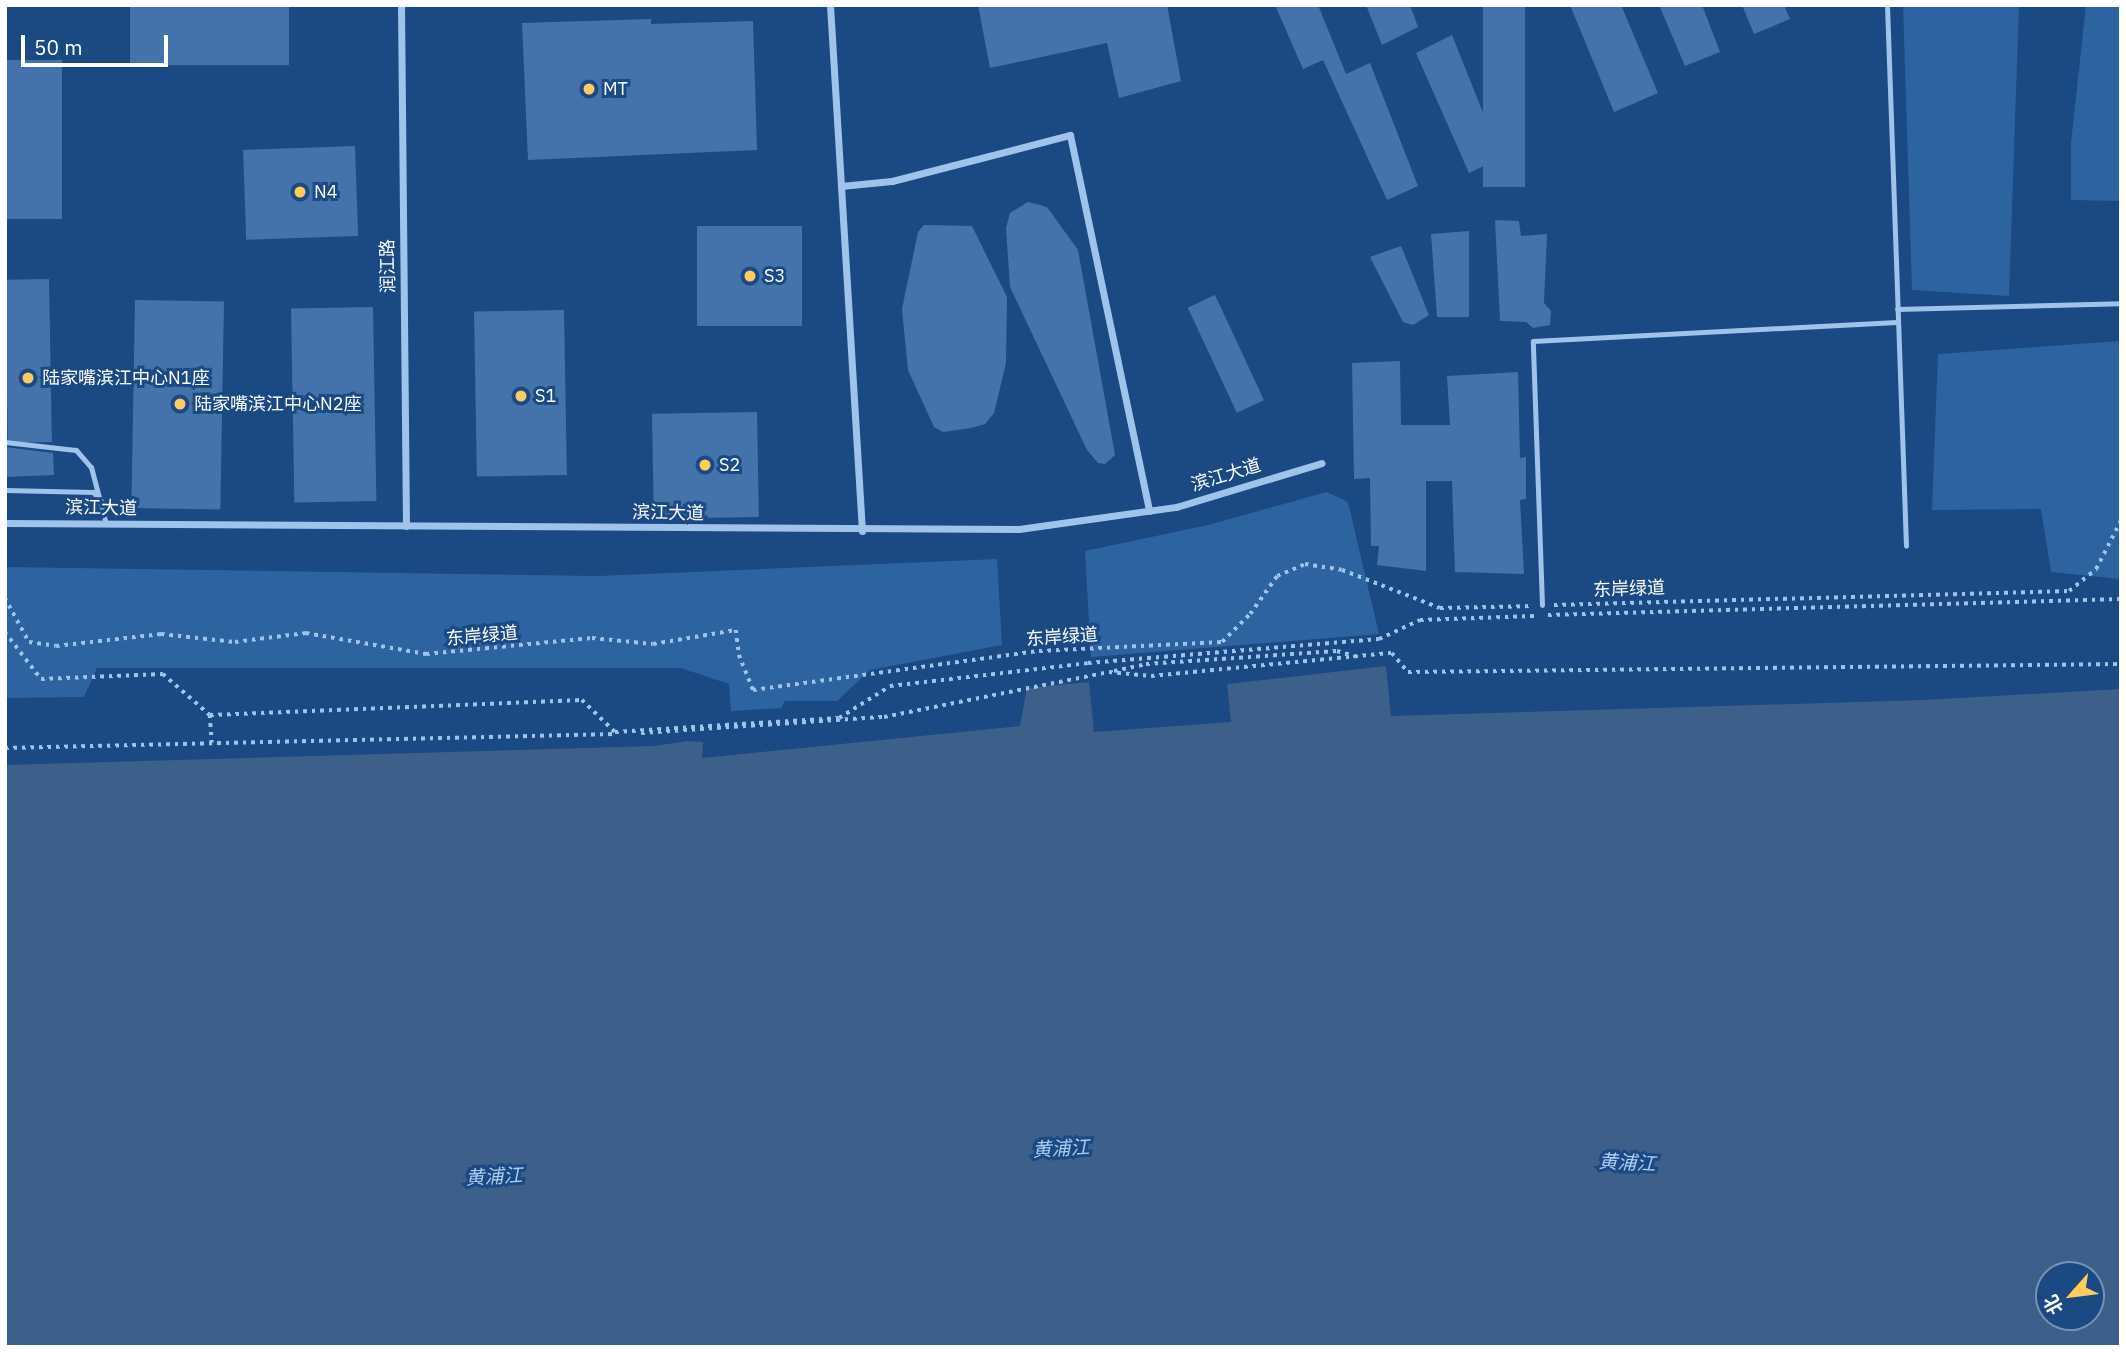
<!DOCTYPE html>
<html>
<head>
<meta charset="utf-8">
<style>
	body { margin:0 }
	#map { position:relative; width:2126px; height:1352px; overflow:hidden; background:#1b4983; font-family:"IBM Plex Sans","Noto Sans SC",sans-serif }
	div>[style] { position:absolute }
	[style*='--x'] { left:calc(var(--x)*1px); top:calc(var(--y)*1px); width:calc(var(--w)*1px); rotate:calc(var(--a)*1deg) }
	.green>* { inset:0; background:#2e63a2 }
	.water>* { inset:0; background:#3d608a }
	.building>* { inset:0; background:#4473ac; transform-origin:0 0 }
	.path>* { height:3.5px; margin-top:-1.75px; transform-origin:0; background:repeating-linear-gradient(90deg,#a0c3eb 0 3.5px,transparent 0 8.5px) }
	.lane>* { height:5px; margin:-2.5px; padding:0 2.5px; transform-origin:2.5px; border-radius:2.5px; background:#a0c3eb }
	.street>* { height:7px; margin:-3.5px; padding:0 3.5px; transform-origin:3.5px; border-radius:3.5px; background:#a0c3eb }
	.dots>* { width:19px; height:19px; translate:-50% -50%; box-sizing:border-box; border:4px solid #1b4983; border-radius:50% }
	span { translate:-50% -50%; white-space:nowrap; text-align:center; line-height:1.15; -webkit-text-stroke:6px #1b4983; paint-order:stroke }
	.poi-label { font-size:18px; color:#fff }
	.left { translate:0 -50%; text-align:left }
	.street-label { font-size:18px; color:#fff }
	.water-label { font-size:19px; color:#accdf2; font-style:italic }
	.frame { position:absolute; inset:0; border:7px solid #fff; pointer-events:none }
	.north { position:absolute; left:2035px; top:1261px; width:70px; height:70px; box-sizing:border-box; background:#1b4983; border:2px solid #7692b5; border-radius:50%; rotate:242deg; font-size:19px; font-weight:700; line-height:28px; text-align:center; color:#fff }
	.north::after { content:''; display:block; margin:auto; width:24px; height:32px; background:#fccd5d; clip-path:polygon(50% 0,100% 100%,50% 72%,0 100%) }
	.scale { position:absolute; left:21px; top:35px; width:147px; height:32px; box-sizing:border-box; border:4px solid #fff; border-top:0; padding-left:9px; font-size:21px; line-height:24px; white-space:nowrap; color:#fff; -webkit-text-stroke:5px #1b4983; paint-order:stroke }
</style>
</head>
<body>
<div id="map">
	<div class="green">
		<div style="clip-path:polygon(1903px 5px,2019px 5px,2009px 296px,1912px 290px)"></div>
		<div style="clip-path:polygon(2086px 5px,2121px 5px,2121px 201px,2071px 200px,2071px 143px)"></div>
		<div style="clip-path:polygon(2121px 341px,2121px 579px,2051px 572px,2041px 509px,1932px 510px,1938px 354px)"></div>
		<div style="clip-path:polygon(1327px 492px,1348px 502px,1379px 634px,1091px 657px,1085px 551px,1208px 525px)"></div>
		<div style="clip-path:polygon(997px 559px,1002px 645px,870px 670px,837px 701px,785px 701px,781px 708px,731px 711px,729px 684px,681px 668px,97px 668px,84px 697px,5px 698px,5px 567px,598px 576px)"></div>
	</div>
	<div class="water">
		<div style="clip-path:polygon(evenodd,1386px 666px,1391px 716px,1924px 700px,2121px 689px,2121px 1347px,5px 1347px,5px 765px,654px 746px,688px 741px,703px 742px,702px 758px,1020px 726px,1027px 688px,1089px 682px,1094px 732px,1231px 722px,1227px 684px,1386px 666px,2049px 1275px,2091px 1275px,2091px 1317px,2049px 1317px,2049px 1275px)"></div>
	</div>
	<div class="building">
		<div style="left:130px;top:5px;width:159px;height:60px"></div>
		<div style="clip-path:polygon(978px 5px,1167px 5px,1181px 81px,1119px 98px,1107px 43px,990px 68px)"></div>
		<div style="clip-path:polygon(1275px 5px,1318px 5px,1346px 74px,1370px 63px,1418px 186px,1387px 200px,1323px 60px,1303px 69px)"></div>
		<div style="clip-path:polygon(1366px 5px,1410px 5px,1418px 27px,1382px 45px)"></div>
		<div style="left:1483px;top:5px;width:42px;height:182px"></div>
		<div style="clip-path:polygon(1570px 5px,1621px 5px,1658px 93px,1614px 112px)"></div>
		<div style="clip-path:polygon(1659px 5px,1702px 5px,1720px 52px,1685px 66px)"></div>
		<div style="clip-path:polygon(1742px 5px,1784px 5px,1790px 19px,1754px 34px)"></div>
		<div style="clip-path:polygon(651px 19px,651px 24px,753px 21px,757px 150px,528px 160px,522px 23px)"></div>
		<div style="clip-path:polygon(1452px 35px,1501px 158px,1469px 173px,1416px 53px)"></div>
		<div style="left:5px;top:60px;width:57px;height:159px"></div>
		<div style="left:355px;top:146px;width:90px;height:112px;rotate:88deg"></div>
		<div style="clip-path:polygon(1028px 202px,1047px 207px,1078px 250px,1115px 455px,1105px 464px,1098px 463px,1087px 450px,1010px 287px,1006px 228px,1010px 213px)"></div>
		<div style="clip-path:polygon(1495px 220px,1519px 221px,1521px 236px,1547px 234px,1544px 303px,1551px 311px,1550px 325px,1533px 328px,1526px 322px,1500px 321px)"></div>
		<div style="clip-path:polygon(924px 225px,972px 226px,1007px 297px,1006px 363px,994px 413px,985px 424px,971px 428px,943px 432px,934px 427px,908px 370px,902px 309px,918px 232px)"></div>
		<div style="left:802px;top:226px;width:100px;height:105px;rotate:90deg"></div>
		<div style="clip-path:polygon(1469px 231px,1469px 317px,1437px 317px,1431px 234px)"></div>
		<div style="clip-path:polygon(1401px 246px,1429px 315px,1413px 325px,1403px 322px,1370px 257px)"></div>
		<div style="left:49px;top:279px;width:163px;height:44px;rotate:89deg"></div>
		<div style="left:1215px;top:295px;width:116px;height:30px;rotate:65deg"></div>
		<div style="left:135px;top:300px;width:89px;height:208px;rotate:1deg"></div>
		<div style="left:373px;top:307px;width:194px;height:82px;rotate:89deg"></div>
		<div style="left:564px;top:310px;width:165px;height:90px;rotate:89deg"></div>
		<div style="clip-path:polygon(1400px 361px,1401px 425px,1450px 425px,1447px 376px,1518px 372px,1520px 458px,1526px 457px,1526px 499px,1520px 500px,1524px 574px,1455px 572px,1452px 481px,1426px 481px,1426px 571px,1377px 565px,1379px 546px,1371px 546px,1370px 478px,1354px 479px,1352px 363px)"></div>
		<div style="left:757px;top:412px;width:105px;height:105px;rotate:89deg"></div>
		<div style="clip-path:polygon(5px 447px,53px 453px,54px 475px,5px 477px)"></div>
	</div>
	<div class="path">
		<div style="--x:5;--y:598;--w:50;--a:61.4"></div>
		<div style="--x:29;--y:642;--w:27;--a:8"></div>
		<div style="--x:56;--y:646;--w:106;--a:-6.5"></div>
		<div style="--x:161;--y:634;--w:74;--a:6.2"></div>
		<div style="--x:235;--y:642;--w:72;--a:-7.2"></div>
		<div style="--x:306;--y:633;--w:122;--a:9.9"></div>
		<div style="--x:426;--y:654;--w:167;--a:-5.5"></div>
		<div style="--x:592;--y:638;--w:61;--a:5.6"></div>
		<div style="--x:653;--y:644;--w:84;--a:-9.6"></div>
		<div style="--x:736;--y:630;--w:25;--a:83"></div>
		<div style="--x:739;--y:655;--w:38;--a:68"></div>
		<div style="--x:753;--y:690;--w:289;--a:-7.8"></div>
		<div style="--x:1039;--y:651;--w:183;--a:-2.8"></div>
		<div style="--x:1222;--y:642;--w:40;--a:-45"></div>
		<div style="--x:1250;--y:614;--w:47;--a:-54.6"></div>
		<div style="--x:1277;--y:576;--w:30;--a:-23"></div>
		<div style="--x:1305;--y:564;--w:37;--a:9"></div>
		<div style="--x:1342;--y:570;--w:105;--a:21.2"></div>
		<div style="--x:1440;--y:608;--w:92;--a:-1.2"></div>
		<div style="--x:1554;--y:605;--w:515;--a:-1.56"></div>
		<div style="--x:2069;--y:591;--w:35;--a:-39"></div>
		<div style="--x:2096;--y:569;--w:55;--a:-63"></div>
		<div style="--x:1548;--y:615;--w:573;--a:-1.6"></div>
		<div style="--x:5;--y:632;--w:59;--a:52.5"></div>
		<div style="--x:41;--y:679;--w:122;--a:-2.3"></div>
		<div style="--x:163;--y:674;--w:62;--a:41.1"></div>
		<div style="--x:210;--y:715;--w:372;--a:-2.3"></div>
		<div style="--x:582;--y:700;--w:46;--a:44.1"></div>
		<div style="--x:615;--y:732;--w:224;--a:-3.6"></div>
		<div style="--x:839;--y:718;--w:60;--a:-32.1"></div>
		<div style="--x:890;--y:686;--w:199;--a:-6.6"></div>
		<div style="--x:1088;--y:663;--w:292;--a:-4.7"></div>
		<div style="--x:1379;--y:639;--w:45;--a:-24.9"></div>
		<div style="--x:1420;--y:620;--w:117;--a:-2"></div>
		<div style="--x:1114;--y:671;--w:33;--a:-12"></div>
		<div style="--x:1146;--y:664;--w:191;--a:-3.9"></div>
		<div style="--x:1337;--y:651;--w:18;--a:16"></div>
		<div style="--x:210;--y:715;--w:28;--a:86"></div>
		<div style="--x:641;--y:733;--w:244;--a:-3.8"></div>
		<div style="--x:884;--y:717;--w:229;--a:-11.3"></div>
		<div style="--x:1109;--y:672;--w:42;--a:5.4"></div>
		<div style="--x:1151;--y:676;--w:242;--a:-5.5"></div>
		<div style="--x:1392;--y:653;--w:25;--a:50"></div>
		<div style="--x:1408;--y:672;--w:713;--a:-0.64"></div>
		<div style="--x:5;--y:748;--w:610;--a:-1.31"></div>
	</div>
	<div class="lane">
		<div style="--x:1887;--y:5;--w:541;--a:87.99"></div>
		<div style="--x:1897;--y:309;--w:224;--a:-1.5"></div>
		<div style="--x:5;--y:442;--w:71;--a:6.4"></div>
		<div style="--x:76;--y:450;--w:23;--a:49"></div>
		<div style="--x:91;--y:467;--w:59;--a:75.3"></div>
		<div style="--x:5;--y:490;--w:88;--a:1.3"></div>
		<div style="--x:93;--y:492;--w:13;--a:48"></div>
		<div style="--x:1542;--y:605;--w:264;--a:-92"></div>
		<div style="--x:1533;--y:341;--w:364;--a:-3"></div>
	</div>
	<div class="street">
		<div style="--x:401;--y:5;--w:521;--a:89.45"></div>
		<div style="--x:830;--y:5;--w:527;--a:86.52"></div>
		<div style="--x:841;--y:186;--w:51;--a:-5.6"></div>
		<div style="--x:892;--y:181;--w:184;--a:-14.5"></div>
		<div style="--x:1070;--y:135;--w:384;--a:78.1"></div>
		<div style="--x:5;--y:523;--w:1014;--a:0.34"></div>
		<div style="--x:1019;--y:529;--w:159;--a:-8"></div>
		<div style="--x:1176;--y:507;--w:152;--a:-16.8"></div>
	</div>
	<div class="dots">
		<div style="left:589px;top:89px;background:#fccd5d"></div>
		<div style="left:300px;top:192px;background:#fccd5d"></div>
		<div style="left:750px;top:276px;background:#fccd5d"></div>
		<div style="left:28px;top:378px;background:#fccd5d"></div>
		<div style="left:521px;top:396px;background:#fccd5d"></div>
		<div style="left:180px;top:404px;background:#fccd5d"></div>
		<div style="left:705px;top:465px;background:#fccd5d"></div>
	</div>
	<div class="poi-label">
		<span class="left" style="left:603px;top:89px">MT</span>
		<span class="left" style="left:314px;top:192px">N4</span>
		<span class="left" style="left:764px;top:276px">S3</span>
		<span class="left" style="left:42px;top:378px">陆家嘴滨江中心N1座</span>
		<span class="left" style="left:535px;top:396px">S1</span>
		<span class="left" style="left:194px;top:404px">陆家嘴滨江中心N2座</span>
		<span class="left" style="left:719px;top:465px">S2</span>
	</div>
	<div class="street-label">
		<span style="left:388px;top:266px;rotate:-91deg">润江路</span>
		<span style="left:1226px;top:475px;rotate:-17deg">滨江大道</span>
		<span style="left:101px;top:508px;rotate:1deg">滨江大道</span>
		<span style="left:668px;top:513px;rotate:1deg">滨江大道</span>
		<span style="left:1629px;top:589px;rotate:-2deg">东岸绿道</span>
		<span style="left:482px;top:636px;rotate:-5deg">东岸绿道</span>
		<span style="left:1062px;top:637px;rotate:-4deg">东岸绿道</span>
	</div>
	<div class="water-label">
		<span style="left:1061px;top:1149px;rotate:-3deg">黄浦江</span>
		<span style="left:1627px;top:1163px;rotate:3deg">黄浦江</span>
		<span style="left:494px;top:1177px;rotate:-3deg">黄浦江</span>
	</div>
	<div class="frame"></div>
	<div class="north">北</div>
	<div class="scale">50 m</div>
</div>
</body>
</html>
